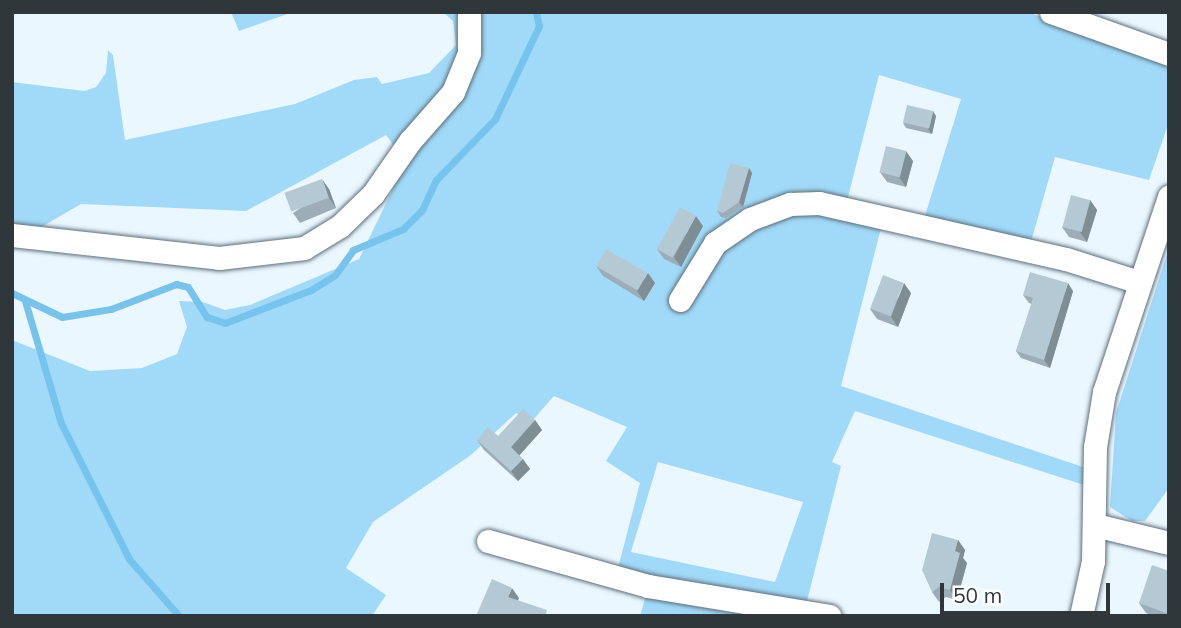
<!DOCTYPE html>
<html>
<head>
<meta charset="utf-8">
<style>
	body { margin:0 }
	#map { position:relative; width:1181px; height:628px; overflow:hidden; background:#ebf7ff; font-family:Mulish,sans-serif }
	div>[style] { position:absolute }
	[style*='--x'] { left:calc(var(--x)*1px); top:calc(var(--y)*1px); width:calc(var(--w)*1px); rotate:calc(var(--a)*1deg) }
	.green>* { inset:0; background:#a1daf9 }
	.stream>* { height:7px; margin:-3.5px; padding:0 3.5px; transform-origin:3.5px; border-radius:3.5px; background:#76c3ed }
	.roads { filter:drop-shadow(0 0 2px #5d6f7a) drop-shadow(0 0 2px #5d6f7a) }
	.minor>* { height:23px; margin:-11.5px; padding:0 11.5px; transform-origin:11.5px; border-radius:11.5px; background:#fff }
	.wall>* { inset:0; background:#9cadb7 }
	.shaded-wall>* { inset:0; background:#7f8d95 }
	.building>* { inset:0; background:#b5c9d5; transform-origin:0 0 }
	span { translate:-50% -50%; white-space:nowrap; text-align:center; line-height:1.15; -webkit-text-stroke:5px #fff; paint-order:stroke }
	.frame { position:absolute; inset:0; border:14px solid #2f373b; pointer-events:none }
	.scale { position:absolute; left:940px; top:583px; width:170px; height:32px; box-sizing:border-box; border:4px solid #2f373b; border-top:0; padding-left:9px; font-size:21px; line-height:24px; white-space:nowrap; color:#2f373b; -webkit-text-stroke:5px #fff; paint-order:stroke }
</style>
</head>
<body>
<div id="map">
	<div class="green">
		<div style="clip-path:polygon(231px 12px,293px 12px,239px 31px)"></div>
		<div style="clip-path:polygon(evenodd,443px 12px,1028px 12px,1169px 66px,1169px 122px,1149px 180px,1055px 157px,1031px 242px,924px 219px,961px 99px,879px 75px,844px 213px,882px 224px,841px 386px,1086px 468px,1084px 485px,855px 411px,832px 462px,841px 466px,806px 605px,617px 572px,640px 483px,606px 461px,627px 427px,554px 396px,532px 421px,516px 413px,471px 455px,373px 522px,346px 568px,386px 595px,372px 616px,12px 616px,12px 340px,90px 371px,142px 368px,177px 354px,187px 327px,179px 301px,203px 302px,225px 310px,250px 305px,359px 259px,406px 162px,386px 135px,246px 211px,81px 204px,38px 229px,12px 228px,12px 82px,84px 91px,96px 87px,106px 73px,108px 50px,113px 55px,125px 140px,295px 104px,354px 80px,377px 77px,382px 84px,429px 73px,456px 45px,453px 21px,443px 12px,658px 462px,803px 502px,775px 582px,631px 552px,658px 462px)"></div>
		<div style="clip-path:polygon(1169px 248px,1169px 488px,1145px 521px,1132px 521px,1110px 507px,1116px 413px)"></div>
		<div style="clip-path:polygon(646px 595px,792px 616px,640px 616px)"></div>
	</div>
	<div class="stream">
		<div style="--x:12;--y:293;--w:55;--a:25.6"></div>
		<div style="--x:62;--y:317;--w:50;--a:-9.3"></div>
		<div style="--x:111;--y:309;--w:70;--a:-21"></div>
		<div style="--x:176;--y:284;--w:12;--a:14"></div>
		<div style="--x:188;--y:287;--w:36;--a:58"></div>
		<div style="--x:207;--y:317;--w:19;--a:18"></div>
		<div style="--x:225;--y:323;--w:92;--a:-21"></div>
		<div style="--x:311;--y:290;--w:28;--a:-32"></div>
		<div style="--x:335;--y:275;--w:31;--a:-54"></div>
		<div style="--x:353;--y:250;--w:54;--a:-22.8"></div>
		<div style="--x:403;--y:229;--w:27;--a:-45"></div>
		<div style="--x:422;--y:210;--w:33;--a:-65"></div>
		<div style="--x:436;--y:180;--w:85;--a:-46"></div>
		<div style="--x:495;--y:119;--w:103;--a:-64.7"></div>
		<div style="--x:539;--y:26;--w:14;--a:-102"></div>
		<div style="--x:25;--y:301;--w:127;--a:73.6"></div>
		<div style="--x:61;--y:423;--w:152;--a:63.4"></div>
		<div style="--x:129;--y:559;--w:76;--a:48.7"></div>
	</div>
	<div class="roads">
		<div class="minor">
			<div style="--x:1051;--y:12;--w:125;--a:19.6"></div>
			<div style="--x:12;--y:235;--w:208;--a:6.3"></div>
			<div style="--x:219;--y:258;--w:86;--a:-6.7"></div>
			<div style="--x:304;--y:248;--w:42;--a:-31.4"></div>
			<div style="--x:340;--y:226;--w:46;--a:-44.1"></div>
			<div style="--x:373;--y:194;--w:65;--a:-55.1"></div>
			<div style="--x:410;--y:141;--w:65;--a:-48.7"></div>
			<div style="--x:453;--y:92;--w:42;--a:-67.7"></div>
			<div style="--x:469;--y:53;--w:41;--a:-90"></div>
			<div style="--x:680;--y:300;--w:67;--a:-58.4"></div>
			<div style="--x:715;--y:243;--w:42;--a:-34.4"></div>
			<div style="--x:750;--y:219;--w:43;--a:-20.6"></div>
			<div style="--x:790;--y:204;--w:29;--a:-2"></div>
			<div style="--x:819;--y:203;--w:253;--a:12.8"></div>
			<div style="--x:1066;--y:259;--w:77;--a:17.5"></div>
			<div style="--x:1095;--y:525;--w:76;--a:13.7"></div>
			<div style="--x:488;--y:541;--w:166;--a:15.7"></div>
			<div style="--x:648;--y:586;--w:184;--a:9.4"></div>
			<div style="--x:1081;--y:616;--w:56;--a:-77.7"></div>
			<div style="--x:1093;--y:561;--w:114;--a:-89"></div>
			<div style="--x:1095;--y:447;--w:56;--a:-80.7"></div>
			<div style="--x:1104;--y:392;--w:206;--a:-71.6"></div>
		</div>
	</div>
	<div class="wall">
		<div style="clip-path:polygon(936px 116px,932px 134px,906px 128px,903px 123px)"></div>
		<div style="clip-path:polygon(913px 161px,906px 187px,887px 182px,880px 172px)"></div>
		<div style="clip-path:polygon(749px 168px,752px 173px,743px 207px,726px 218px,721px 217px,717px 211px)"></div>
		<div style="clip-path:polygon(329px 189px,336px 208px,300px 223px,293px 213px)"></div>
		<div style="clip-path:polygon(1090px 200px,1097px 210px,1087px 242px,1069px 237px,1062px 227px)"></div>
		<div style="clip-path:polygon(703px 226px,681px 267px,664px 259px,657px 249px)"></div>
		<div style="clip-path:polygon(596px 266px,655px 283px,644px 301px,603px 276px)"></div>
		<div style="clip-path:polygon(1073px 291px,1050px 368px,1021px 358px,1016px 351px,1032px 304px,1029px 303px,1023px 295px)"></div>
		<div style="clip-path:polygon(911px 293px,898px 327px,877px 319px,870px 309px)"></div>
		<div style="clip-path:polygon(535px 420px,542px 430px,519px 455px,530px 469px,518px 481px,484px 450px,477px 440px,498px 436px)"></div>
		<div style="clip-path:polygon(958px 540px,965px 550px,963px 558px,967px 563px,957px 600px,946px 597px,939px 602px,932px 592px)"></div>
		<div style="clip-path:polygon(1169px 571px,1169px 616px,1154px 616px,1146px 613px,1139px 603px)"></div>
	</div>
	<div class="shaded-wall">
		<div style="clip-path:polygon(933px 111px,936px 116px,932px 134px,928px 129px)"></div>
		<div style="clip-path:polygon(906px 151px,913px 161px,906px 187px,899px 177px)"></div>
		<div style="clip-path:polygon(749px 168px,752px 173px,743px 207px,739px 202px)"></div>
		<div style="clip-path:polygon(322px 179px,329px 189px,336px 208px,329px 198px)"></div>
		<div style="clip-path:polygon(1090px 200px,1097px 210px,1087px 242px,1080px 232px)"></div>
		<div style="clip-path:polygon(696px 216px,703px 226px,681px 267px,674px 257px)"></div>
		<div style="clip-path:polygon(648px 273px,655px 283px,644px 301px,637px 291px)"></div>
		<div style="clip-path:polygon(904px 283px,911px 293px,898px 327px,891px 317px)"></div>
		<div style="clip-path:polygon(1068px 283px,1073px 291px,1050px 368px,1044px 360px)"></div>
		<div style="clip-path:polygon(535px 420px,542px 430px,518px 457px,511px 447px)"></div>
		<div style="clip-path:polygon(523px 459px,530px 469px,518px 481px,511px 471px)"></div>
		<div style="clip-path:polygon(958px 540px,965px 550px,963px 558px,967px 563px,957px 600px,950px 590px,955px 551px)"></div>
		<div style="clip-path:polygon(512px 588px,519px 598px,515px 607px,508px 597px)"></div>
	</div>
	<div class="building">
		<div style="left:907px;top:105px;width:27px;height:18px;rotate:13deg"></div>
		<div style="left:886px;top:146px;width:21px;height:27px;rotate:14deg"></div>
		<div style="clip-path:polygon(730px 163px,749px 168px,739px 202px,723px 213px,717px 211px)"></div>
		<div style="left:322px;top:179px;width:20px;height:40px;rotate:70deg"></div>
		<div style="left:1071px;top:195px;width:20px;height:33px;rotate:15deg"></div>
		<div style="left:680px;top:207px;width:18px;height:48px;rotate:29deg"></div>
		<div style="left:606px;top:249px;width:48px;height:20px;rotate:30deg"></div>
		<div style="clip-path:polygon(1030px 272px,1068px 283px,1044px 360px,1016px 351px,1033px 298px,1023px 295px)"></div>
		<div style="left:883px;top:275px;width:22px;height:36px;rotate:21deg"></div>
		<div style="clip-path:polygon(523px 409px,535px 420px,511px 447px,523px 459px,511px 471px,477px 440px,488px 427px,498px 436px)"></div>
		<div style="clip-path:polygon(932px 533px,958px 540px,955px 551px,960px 553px,950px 590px,939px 587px,932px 592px,922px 570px)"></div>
		<div style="clip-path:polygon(1152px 565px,1169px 571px,1169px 614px,1139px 603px)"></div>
		<div style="clip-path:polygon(492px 579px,512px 588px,508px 597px,547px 610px,545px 616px,476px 616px)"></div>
	</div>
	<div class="frame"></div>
	<div class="scale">50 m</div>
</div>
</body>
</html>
